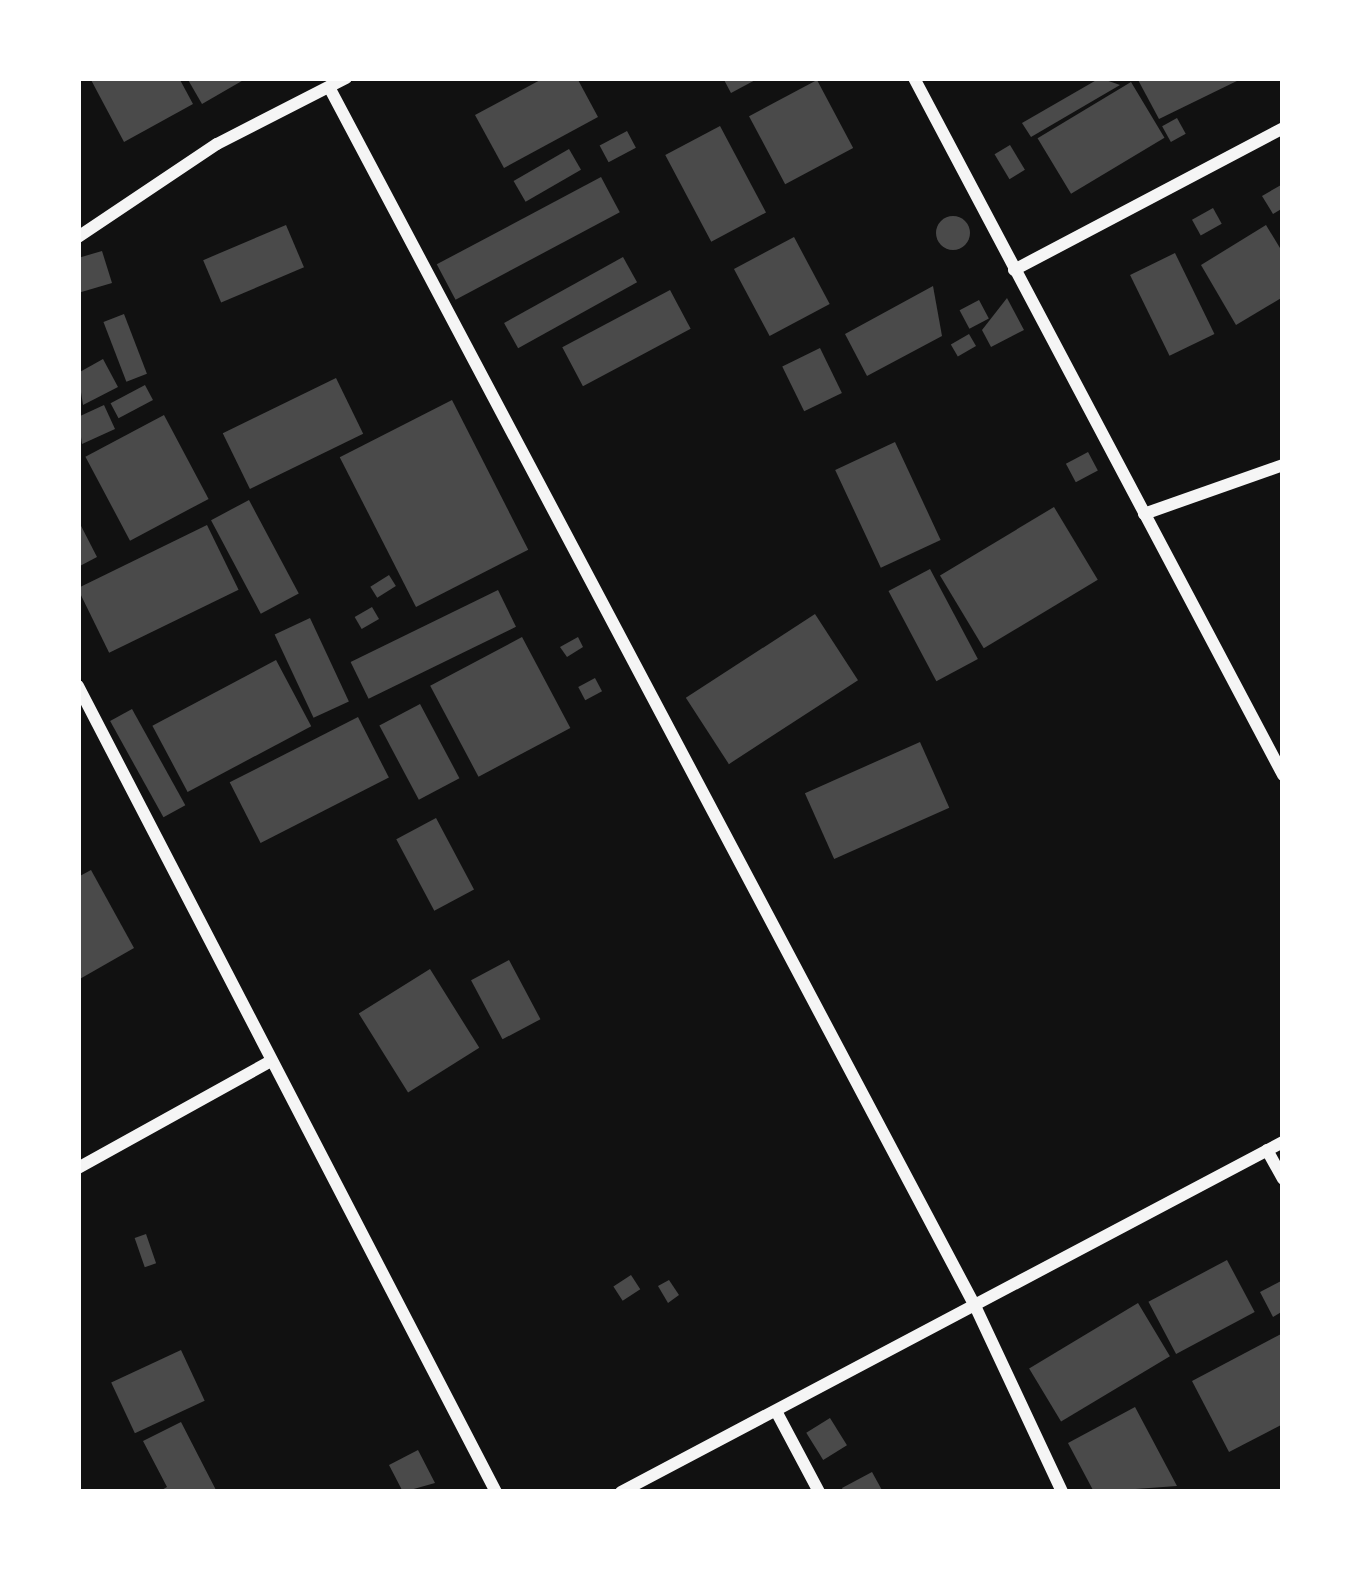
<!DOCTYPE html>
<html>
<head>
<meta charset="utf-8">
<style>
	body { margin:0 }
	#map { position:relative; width:1361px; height:1570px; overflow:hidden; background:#111; font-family:Raleway,sans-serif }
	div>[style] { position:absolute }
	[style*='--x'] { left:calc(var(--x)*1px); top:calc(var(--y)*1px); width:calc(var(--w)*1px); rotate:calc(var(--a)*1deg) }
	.building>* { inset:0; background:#4a4a4a; transform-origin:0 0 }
	.round { border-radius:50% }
	.minor>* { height:12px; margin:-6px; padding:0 6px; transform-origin:6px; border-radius:6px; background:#f5f5f5 }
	span { translate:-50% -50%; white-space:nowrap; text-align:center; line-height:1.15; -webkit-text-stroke:9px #fff; paint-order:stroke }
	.frame { position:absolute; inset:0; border:81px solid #fff; pointer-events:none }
</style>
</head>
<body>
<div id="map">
	<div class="building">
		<div style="clip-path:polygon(90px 78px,179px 78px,193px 104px,124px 142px)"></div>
		<div style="clip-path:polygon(187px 78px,247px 78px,202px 104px)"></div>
		<div style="clip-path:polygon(544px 78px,577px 78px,598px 117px,504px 168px,475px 115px)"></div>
		<div style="clip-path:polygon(723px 78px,759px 78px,731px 93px)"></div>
		<div style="clip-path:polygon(1100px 78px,1120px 85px,1031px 137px,1022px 123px)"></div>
		<div style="clip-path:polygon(1137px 78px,1243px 78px,1159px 119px)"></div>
		<div style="left:817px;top:80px;width:77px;height:77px;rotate:62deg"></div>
		<div style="left:1131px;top:82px;width:65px;height:109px;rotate:59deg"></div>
		<div style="left:1177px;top:118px;width:18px;height:17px;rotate:61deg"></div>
		<div style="left:720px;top:126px;width:98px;height:62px;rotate:62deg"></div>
		<div style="left:627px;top:131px;width:19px;height:31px;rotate:62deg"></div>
		<div style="left:1010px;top:145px;width:29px;height:18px;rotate:59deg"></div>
		<div style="left:569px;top:149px;width:24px;height:64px;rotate:60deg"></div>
		<div style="left:601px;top:177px;width:40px;height:186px;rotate:62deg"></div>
		<div style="clip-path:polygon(1281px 185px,1283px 208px,1273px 214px,1262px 196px)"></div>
		<div style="left:1213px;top:208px;width:18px;height:24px;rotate:61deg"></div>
		<div class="round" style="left:936px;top:216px;width:34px;height:34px"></div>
		<div style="left:286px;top:225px;width:46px;height:90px;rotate:67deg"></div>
		<div style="clip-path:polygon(1266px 225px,1283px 253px,1283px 297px,1236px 325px,1201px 265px)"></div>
		<div style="left:794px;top:237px;width:76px;height:68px;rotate:62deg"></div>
		<div style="clip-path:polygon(102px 251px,112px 283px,78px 293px,78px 258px)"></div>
		<div style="left:1175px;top:253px;width:90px;height:50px;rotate:64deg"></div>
		<div style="left:623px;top:257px;width:29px;height:136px;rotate:61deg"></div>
		<div style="clip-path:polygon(933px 286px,942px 336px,867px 376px,845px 334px)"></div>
		<div style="left:670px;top:290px;width:44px;height:122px;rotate:62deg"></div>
		<div style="clip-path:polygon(1007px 298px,1024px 330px,991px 347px,982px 330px)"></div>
		<div style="left:979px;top:300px;width:21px;height:22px;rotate:62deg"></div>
		<div style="left:124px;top:314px;width:64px;height:22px;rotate:69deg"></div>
		<div style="left:969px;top:334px;width:14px;height:21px;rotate:60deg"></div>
		<div style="left:820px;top:348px;width:50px;height:42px;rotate:64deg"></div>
		<div style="clip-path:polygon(103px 359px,118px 387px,83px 405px,78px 373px)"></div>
		<div style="left:336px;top:378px;width:62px;height:126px;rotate:64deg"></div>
		<div style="left:145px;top:385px;width:17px;height:39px;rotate:62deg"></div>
		<div style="left:452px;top:400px;width:168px;height:126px;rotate:63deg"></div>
		<div style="clip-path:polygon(104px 405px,115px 429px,82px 444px,78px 417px)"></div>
		<div style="left:164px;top:415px;width:95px;height:89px;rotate:62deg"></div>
		<div style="left:895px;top:442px;width:108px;height:66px;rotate:65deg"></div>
		<div style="left:1088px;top:452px;width:21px;height:25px;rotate:62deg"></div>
		<div style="left:249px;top:500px;width:106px;height:43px;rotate:62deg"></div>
		<div style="left:1054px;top:507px;width:85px;height:133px;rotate:59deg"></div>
		<div style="clip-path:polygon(78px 520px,97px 557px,78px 567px)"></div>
		<div style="left:207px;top:525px;width:72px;height:144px;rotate:64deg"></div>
		<div style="left:930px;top:569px;width:102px;height:47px;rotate:62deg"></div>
		<div style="left:389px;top:575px;width:13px;height:22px;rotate:58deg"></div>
		<div style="left:498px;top:590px;width:41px;height:164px;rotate:64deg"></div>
		<div style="left:372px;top:607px;width:14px;height:20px;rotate:60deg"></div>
		<div style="left:815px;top:614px;width:79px;height:154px;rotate:57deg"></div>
		<div style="left:310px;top:618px;width:92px;height:39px;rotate:65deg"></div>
		<div style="left:522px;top:637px;width:103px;height:104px;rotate:62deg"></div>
		<div style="clip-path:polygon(578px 637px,583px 647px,567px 657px,560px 647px)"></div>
		<div style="left:276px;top:660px;width:75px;height:140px;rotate:62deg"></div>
		<div style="left:595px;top:678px;width:15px;height:19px;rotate:62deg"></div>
		<div style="left:420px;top:704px;width:84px;height:46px;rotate:62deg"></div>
		<div style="left:132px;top:709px;width:110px;height:25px;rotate:61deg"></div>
		<div style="left:358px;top:717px;width:68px;height:144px;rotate:63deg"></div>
		<div style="left:920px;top:742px;width:72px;height:126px;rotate:66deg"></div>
		<div style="left:436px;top:818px;width:81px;height:45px;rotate:62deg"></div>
		<div style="clip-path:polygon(91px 870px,134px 948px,78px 980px,78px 877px)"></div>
		<div style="left:509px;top:960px;width:67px;height:43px;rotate:62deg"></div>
		<div style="left:430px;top:969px;width:93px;height:84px;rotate:58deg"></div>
		<div style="left:146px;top:1234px;width:31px;height:12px;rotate:71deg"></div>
		<div style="left:1227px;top:1260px;width:59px;height:89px;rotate:62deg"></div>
		<div style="left:631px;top:1275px;width:17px;height:21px;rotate:57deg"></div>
		<div style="clip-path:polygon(669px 1280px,679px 1295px,668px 1303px,658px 1286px)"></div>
		<div style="clip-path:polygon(1283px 1280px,1283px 1311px,1273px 1317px,1260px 1292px)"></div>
		<div style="left:1138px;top:1303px;width:62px;height:127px;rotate:59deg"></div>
		<div style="clip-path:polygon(1283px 1333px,1283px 1424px,1229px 1452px,1192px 1381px)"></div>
		<div style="left:181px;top:1350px;width:56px;height:77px;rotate:65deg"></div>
		<div style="clip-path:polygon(1135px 1407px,1177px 1486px,1094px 1492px,1068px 1443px)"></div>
		<div style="left:830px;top:1418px;width:32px;height:28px;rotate:58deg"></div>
		<div style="clip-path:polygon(181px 1422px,217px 1492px,158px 1492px,167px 1487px,143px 1441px)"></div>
		<div style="clip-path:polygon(418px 1450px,435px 1483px,403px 1492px,389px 1465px)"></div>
		<div style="clip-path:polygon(872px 1472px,883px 1492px,844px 1492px,842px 1488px)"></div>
	</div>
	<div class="minor">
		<div style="--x:914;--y:78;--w:789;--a:62.1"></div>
		<div style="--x:329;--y:87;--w:1382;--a:62.08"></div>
		<div style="--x:976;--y:1308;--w:203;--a:64.9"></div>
		<div style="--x:78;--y:237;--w:167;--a:-33.8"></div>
		<div style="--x:217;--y:144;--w:145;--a:-27.1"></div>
		<div style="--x:1014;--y:270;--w:304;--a:-27.8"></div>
		<div style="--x:1144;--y:514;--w:147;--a:-19.4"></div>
		<div style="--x:78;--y:686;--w:908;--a:62.59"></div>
		<div style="--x:1267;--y:1150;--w:33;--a:61"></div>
		<div style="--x:78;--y:1168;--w:218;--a:-29"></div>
		<div style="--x:776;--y:1411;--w:92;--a:62"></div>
		<div style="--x:621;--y:1492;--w:749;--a:-27.87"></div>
	</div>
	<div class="frame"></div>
</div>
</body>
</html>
